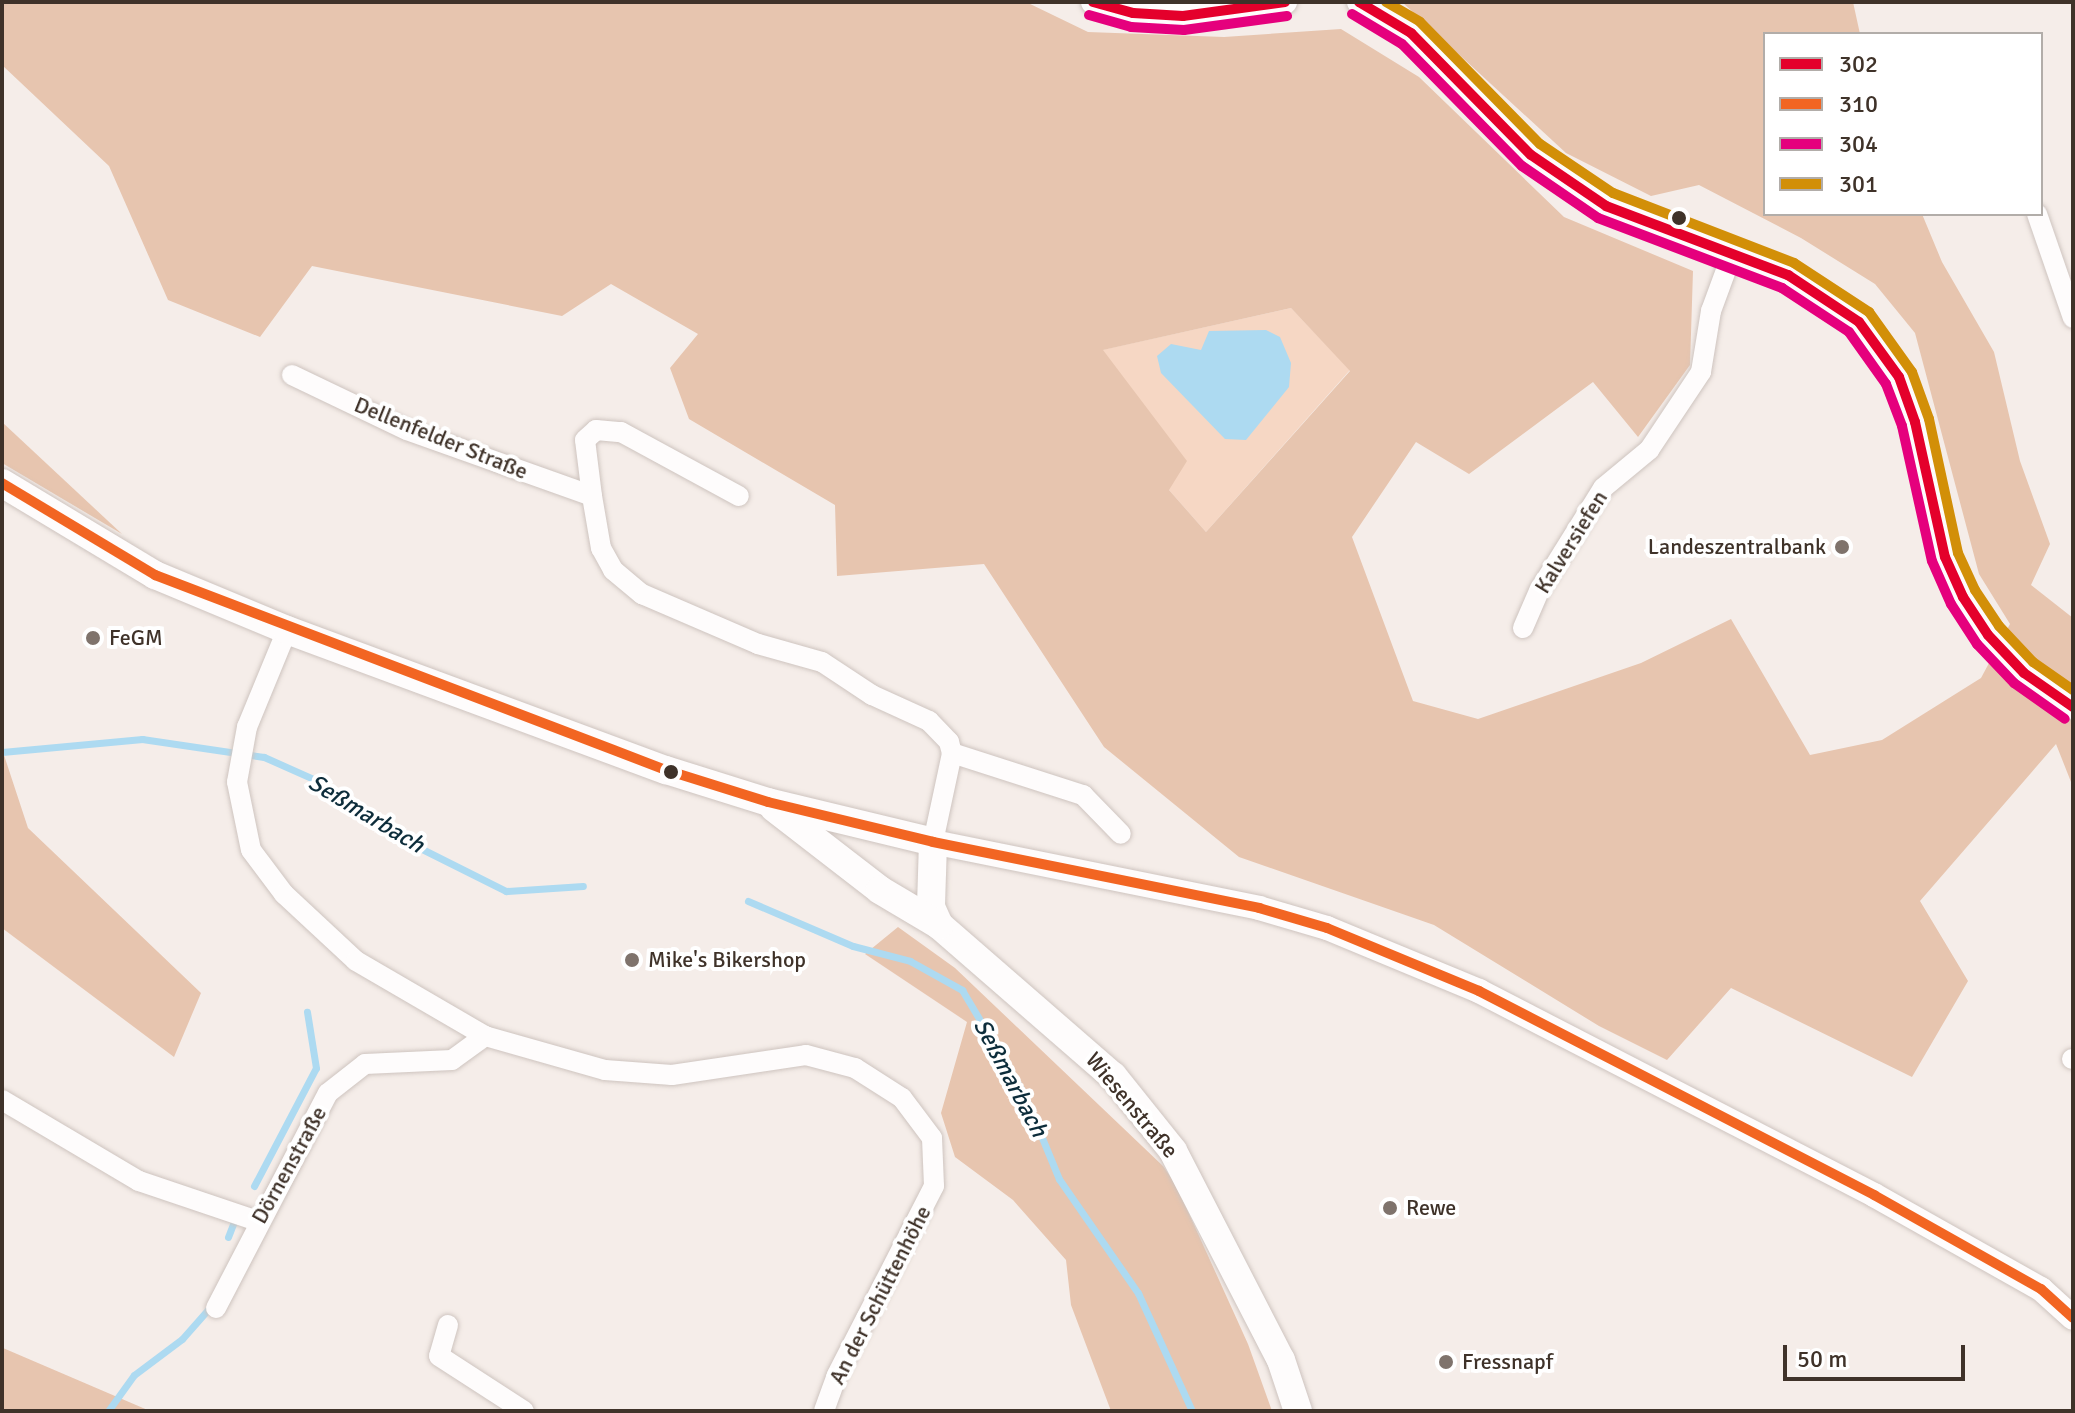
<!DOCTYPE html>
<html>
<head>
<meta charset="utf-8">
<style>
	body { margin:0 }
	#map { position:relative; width:2075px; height:1413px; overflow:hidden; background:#f5ede9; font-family:Signika,sans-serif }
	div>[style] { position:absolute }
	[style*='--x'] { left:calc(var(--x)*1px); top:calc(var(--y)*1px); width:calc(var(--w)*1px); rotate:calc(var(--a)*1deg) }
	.green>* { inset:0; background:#f6d7c4 }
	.forest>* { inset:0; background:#e7c5af }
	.water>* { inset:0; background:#addaf1 }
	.stream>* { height:7px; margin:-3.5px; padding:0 3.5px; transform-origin:3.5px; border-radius:3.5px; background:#addaf1 }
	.roads { filter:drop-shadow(0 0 2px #cec4bf) drop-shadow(0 0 2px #cec4bf) }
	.minor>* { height:20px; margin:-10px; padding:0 10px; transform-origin:10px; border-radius:10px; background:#fefcfc }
	.tertiary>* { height:24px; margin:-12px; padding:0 12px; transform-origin:12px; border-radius:12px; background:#fefcfc }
	.secondary>* { height:28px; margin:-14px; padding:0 14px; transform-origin:14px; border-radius:14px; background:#fefcfc }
	.bus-1>* { height:10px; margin:-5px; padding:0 5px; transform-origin:5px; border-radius:5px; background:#e4002b }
	.bus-2>* { height:10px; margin:-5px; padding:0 5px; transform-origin:5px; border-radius:5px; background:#f26522 }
	.bus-3>* { height:10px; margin:-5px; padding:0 5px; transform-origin:5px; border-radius:5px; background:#e5007d }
	.bus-4>* { height:10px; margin:-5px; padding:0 5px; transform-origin:5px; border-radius:5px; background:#d28f08 }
	.dots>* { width:22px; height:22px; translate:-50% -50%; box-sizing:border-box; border:4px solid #fff; border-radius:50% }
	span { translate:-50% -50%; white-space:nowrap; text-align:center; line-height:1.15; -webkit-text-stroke:8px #fff; paint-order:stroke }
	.street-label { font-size:22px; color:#3f3229 }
	.poi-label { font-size:22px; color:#3f3229 }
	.right { translate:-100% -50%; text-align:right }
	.left { translate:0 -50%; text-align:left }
	.water-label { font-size:24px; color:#0d2d3b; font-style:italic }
	.frame { position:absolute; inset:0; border:4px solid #3f3229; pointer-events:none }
	.legend { position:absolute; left:1763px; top:32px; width:280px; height:184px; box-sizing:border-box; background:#fff; border:2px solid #b2ada9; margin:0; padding:10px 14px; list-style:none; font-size:24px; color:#3f3229 }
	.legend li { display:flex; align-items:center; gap:16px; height:40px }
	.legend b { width:40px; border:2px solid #b2ada9 }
	.scale { position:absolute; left:1783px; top:1345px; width:182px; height:36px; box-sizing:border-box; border:4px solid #3f3229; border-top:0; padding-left:10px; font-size:24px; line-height:28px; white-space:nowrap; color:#3f3229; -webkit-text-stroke:6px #fff; paint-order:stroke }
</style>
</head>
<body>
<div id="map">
	<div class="green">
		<div style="clip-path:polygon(1291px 308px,1350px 370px,1206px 532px,1169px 490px,1102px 350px)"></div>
	</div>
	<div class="forest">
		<div style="clip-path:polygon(evenodd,2px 2px,1026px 2px,1088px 32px,1224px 37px,1341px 29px,1419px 77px,1564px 217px,1693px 271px,1690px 365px,1638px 437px,1593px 382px,1469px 474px,1416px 442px,1352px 537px,1413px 701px,1478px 719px,1641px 663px,1731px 619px,1810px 755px,1882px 740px,1981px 678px,2010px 624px,1979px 574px,1915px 333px,1875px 284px,1801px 238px,1699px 185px,1651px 196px,1566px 153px,1402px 2px,1853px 2px,1860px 34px,1765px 34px,1765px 214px,1922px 214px,1942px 262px,1994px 352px,2020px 461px,2050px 544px,2031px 585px,2073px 618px,2073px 787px,2056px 744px,1920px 901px,1968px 981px,1912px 1077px,1731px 988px,1667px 1060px,1599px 1026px,1434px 925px,1239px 857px,1104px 747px,984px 564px,837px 576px,835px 505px,689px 419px,670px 368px,698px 334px,611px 284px,562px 316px,312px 266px,260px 337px,168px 300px,109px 166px,2px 65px,2px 2px,1291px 308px,1350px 371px,1206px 532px,1169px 490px,1187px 461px,1103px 350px,1291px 308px)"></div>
		<div style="clip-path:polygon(2px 422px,122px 534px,2px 463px)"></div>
		<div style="clip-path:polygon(2px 749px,28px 828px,201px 993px,174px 1057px,2px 928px)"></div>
		<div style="clip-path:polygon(898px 927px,955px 968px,1163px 1166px,1176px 1185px,1248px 1344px,1272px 1411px,1111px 1411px,1071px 1305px,1066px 1260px,1013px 1200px,955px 1157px,941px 1113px,967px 1022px,865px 954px)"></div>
		<div style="clip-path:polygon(2px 1347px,3px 1348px,150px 1411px,2px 1411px)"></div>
	</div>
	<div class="water">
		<div style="clip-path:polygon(1266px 330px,1280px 337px,1291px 363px,1289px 387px,1246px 440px,1225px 439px,1161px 373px,1157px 356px,1171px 344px,1201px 350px,1209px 331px)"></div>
	</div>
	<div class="stream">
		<div style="--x:2;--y:752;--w:141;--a:-5.3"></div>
		<div style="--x:142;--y:739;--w:123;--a:8.4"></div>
		<div style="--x:264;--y:757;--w:71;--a:24"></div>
		<div style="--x:329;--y:786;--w:95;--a:35.5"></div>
		<div style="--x:406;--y:841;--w:112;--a:26.6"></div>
		<div style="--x:506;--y:891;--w:77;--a:-3.7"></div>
		<div style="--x:748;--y:901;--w:114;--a:23.2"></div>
		<div style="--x:853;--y:946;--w:59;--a:14.7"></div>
		<div style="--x:910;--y:961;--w:60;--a:29.1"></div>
		<div style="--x:962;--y:990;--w:121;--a:59.2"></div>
		<div style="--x:1024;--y:1094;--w:92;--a:67.6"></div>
		<div style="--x:1059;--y:1179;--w:139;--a:55.3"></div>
		<div style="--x:1138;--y:1293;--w:130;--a:65.4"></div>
		<div style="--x:254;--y:1186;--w:133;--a:-62.3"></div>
		<div style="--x:316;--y:1068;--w:57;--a:-99.1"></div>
		<div style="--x:228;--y:1237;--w:14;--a:-69"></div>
		<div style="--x:108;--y:1411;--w:44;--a:-54.2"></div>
		<div style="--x:134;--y:1375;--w:60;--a:-36.9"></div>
		<div style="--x:182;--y:1339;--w:45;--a:-48.6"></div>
	</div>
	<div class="roads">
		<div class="minor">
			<div style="--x:2037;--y:214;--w:110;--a:70.9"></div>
			<div style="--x:292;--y:375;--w:127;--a:25.6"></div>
			<div style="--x:407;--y:430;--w:196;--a:19.6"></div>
			<div style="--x:592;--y:496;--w:53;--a:80.2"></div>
			<div style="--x:601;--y:548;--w:25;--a:61"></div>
			<div style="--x:613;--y:570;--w:38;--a:40"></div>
			<div style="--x:642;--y:594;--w:126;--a:23.3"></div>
			<div style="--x:758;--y:644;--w:66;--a:15.7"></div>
			<div style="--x:822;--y:662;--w:60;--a:33.4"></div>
			<div style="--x:872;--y:695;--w:63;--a:24.5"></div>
			<div style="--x:929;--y:721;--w:29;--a:46"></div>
			<div style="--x:949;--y:742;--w:11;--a:75"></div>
			<div style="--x:592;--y:496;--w:56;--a:-97.1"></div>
			<div style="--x:585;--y:440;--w:15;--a:-42"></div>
			<div style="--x:596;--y:430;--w:25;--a:5"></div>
			<div style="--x:621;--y:432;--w:134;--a:28.5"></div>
			<div style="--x:1523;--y:628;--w:40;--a:-66.6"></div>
			<div style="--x:1539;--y:591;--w:121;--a:-58.1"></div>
			<div style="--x:1603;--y:488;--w:60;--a:-39.6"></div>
			<div style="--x:1649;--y:450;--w:94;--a:-56.3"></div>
			<div style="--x:1701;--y:372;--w:62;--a:-80.7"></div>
			<div style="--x:1711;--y:311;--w:61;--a:-69.8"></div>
			<div style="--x:287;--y:630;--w:105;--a:112.4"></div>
			<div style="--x:247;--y:727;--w:56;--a:100.3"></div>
			<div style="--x:237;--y:782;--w:69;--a:78.4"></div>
			<div style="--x:251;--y:850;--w:55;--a:53.1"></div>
			<div style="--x:284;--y:894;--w:98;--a:42.9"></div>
			<div style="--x:356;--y:961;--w:149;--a:30.2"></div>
			<div style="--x:485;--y:1036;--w:125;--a:15.8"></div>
			<div style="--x:605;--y:1070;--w:67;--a:4.3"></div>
			<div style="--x:672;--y:1075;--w:135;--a:-8.5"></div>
			<div style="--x:806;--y:1055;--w:51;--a:14.9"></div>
			<div style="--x:855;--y:1068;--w:56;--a:32.6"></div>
			<div style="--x:902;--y:1098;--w:50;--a:53.1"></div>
			<div style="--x:932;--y:1138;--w:48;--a:87.6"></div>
			<div style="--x:934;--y:1186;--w:212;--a:117.2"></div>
			<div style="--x:837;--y:1375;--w:38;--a:110"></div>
			<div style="--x:933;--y:842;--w:91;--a:-77.9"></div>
			<div style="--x:952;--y:753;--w:138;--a:17.8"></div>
			<div style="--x:1083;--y:795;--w:54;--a:45.7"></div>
			<div style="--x:2072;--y:1059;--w:1;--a:0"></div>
			<div style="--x:2;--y:1100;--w:159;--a:30.6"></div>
			<div style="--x:139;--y:1181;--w:125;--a:18.7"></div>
			<div style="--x:216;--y:1308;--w:242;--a:-62.5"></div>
			<div style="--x:328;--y:1093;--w:47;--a:-38.1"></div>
			<div style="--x:365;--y:1064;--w:87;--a:-2.6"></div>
			<div style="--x:452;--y:1060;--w:41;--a:-36"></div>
			<div style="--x:448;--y:1325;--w:32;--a:106"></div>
			<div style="--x:439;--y:1356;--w:101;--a:32.9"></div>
		</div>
		<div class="tertiary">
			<div style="--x:1093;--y:2;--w:41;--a:15.4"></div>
			<div style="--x:1133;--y:13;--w:50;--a:3.4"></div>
			<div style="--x:1183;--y:16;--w:103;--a:-7.8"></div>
			<div style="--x:1359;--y:2;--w:61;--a:30.8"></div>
			<div style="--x:1411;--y:33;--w:171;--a:45.5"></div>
			<div style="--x:1531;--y:155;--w:91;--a:34.2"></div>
			<div style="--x:1606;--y:206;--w:195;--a:20.8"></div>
			<div style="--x:1788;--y:275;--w:85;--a:33.5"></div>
			<div style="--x:1859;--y:322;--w:68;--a:54"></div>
			<div style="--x:1899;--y:377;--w:48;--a:70.4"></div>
			<div style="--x:1915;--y:422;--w:138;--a:77.5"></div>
			<div style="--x:1945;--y:557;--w:44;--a:65.8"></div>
			<div style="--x:1963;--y:597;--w:45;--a:56.7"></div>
			<div style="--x:1988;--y:635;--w:52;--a:46.5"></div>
			<div style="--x:2024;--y:673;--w:60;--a:34.8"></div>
			<div style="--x:933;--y:842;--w:333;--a:11.4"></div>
			<div style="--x:1259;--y:908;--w:71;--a:16.4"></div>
			<div style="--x:1327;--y:928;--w:165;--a:22.5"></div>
			<div style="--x:1479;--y:991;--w:445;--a:27.3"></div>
			<div style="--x:1874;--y:1195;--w:192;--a:29.4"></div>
			<div style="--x:2041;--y:1289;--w:43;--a:42.2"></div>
		</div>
		<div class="secondary">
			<div style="--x:2;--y:483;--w:179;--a:31"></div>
			<div style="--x:155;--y:575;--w:143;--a:22.6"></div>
			<div style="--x:287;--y:630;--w:404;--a:20.3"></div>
			<div style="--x:666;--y:770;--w:107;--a:17.4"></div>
			<div style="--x:768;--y:802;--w:170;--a:13.6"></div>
			<div style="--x:933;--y:842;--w:65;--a:91.8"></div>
			<div style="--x:931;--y:907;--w:20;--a:66"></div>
			<div style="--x:939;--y:925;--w:230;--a:41"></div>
			<div style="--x:1113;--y:1076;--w:96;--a:51.3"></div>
			<div style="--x:1173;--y:1151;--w:235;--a:62.7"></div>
			<div style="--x:1281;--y:1360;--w:54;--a:71.6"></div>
			<div style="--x:774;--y:808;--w:134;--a:37.7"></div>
			<div style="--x:880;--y:890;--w:69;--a:30.7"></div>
		</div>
	</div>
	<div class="bus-1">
		<div style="--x:1093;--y:2;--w:41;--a:15.4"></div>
		<div style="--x:1133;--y:13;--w:50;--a:3.4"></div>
		<div style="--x:1183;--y:16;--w:103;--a:-7.8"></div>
		<div style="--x:1359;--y:2;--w:61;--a:30.8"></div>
		<div style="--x:1411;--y:33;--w:171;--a:45.5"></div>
		<div style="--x:1531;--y:155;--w:91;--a:34.2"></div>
		<div style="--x:1606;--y:206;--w:195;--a:20.8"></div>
		<div style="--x:1788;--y:275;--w:85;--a:33.5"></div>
		<div style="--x:1859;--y:322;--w:68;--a:54"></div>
		<div style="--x:1899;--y:377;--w:48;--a:70.4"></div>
		<div style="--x:1915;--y:422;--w:138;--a:77.5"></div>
		<div style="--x:1945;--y:557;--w:44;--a:65.8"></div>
		<div style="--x:1963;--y:597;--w:45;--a:56.7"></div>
		<div style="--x:1988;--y:635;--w:52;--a:46.5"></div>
		<div style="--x:2024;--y:673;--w:60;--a:34.8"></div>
	</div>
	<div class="bus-2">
		<div style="--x:2;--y:483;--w:179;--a:31"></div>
		<div style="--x:155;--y:575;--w:547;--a:20.89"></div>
		<div style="--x:666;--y:770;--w:107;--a:17.4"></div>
		<div style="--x:768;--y:802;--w:170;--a:13.6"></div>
		<div style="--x:933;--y:842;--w:333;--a:11.4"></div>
		<div style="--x:1259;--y:908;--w:71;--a:16.4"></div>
		<div style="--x:1327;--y:928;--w:165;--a:22.5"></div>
		<div style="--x:1479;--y:991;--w:445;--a:27.3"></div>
		<div style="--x:1874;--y:1195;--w:192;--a:29.4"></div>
		<div style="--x:2041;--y:1289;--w:43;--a:42.2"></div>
	</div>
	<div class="bus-3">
		<div style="--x:1352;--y:14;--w:58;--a:31"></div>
		<div style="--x:1402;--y:44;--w:171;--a:45.5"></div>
		<div style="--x:1522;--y:166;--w:92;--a:34.4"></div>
		<div style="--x:1598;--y:218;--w:197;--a:20.8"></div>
		<div style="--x:1782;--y:288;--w:80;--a:33.3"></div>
		<div style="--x:1849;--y:332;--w:64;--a:54.6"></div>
		<div style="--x:1886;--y:384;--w:45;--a:69.1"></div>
		<div style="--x:1902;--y:426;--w:138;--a:77.5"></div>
		<div style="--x:1932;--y:561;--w:47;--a:66.2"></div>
		<div style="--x:1951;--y:604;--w:48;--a:57"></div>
		<div style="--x:1977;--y:644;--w:54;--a:46.5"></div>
		<div style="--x:2014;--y:683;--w:62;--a:35.2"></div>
		<div style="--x:1089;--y:15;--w:44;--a:15.9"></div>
		<div style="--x:1131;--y:27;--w:53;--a:3.2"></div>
		<div style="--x:1184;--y:30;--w:104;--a:-7.7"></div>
	</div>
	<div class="bus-4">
		<div style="--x:1386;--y:2;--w:39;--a:30"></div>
		<div style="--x:1420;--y:22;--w:171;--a:45.5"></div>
		<div style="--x:1540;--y:144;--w:88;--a:33.9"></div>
		<div style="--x:1613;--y:193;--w:194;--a:21.1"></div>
		<div style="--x:1794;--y:263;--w:90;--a:33.2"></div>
		<div style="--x:1869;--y:312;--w:74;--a:54.4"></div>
		<div style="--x:1912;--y:372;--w:50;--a:70.1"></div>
		<div style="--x:1929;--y:419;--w:137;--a:77.8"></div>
		<div style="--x:1958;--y:553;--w:41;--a:65.3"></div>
		<div style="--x:1975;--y:590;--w:43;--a:56.3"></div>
		<div style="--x:1999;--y:626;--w:50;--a:46.6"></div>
		<div style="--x:2033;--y:662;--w:49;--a:35"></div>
	</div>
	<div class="dots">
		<div style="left:1679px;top:218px;background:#3f3229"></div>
		<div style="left:1842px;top:547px;background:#7f736c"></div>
		<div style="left:93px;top:638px;background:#7f736c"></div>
		<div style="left:671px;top:772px;background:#3f3229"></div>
		<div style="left:632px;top:960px;background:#7f736c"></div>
		<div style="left:1390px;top:1208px;background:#7f736c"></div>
		<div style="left:1446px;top:1362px;background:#7f736c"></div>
	</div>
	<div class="street-label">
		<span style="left:441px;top:438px;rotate:22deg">Dellenfelder Straße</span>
		<span style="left:1571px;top:542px;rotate:-58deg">Kalversiefen</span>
		<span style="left:1132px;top:1105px;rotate:50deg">Wiesenstraße</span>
		<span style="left:289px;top:1165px;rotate:-61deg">Dörnenstraße</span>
		<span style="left:880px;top:1295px;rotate:-63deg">An der Schüttenhöhe</span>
	</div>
	<div class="poi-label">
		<span class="right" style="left:1826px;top:547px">Landeszentralbank</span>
		<span class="left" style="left:109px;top:638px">FeGM</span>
		<span class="left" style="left:648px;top:960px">Mike's Bikershop</span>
		<span class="left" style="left:1406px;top:1208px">Rewe</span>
		<span class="left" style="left:1462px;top:1362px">Fressnapf</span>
	</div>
	<div class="water-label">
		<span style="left:366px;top:814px;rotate:31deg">Seßmarbach</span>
		<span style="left:1010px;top:1078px;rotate:62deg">Seßmarbach</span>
	</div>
	<div class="frame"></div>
	<ul class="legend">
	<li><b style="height:10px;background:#e4002b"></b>302</li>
	<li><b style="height:10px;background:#f26522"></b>310</li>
	<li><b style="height:10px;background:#e5007d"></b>304</li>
	<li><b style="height:10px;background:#d28f08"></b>301</li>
	</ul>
	<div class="scale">50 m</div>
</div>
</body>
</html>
